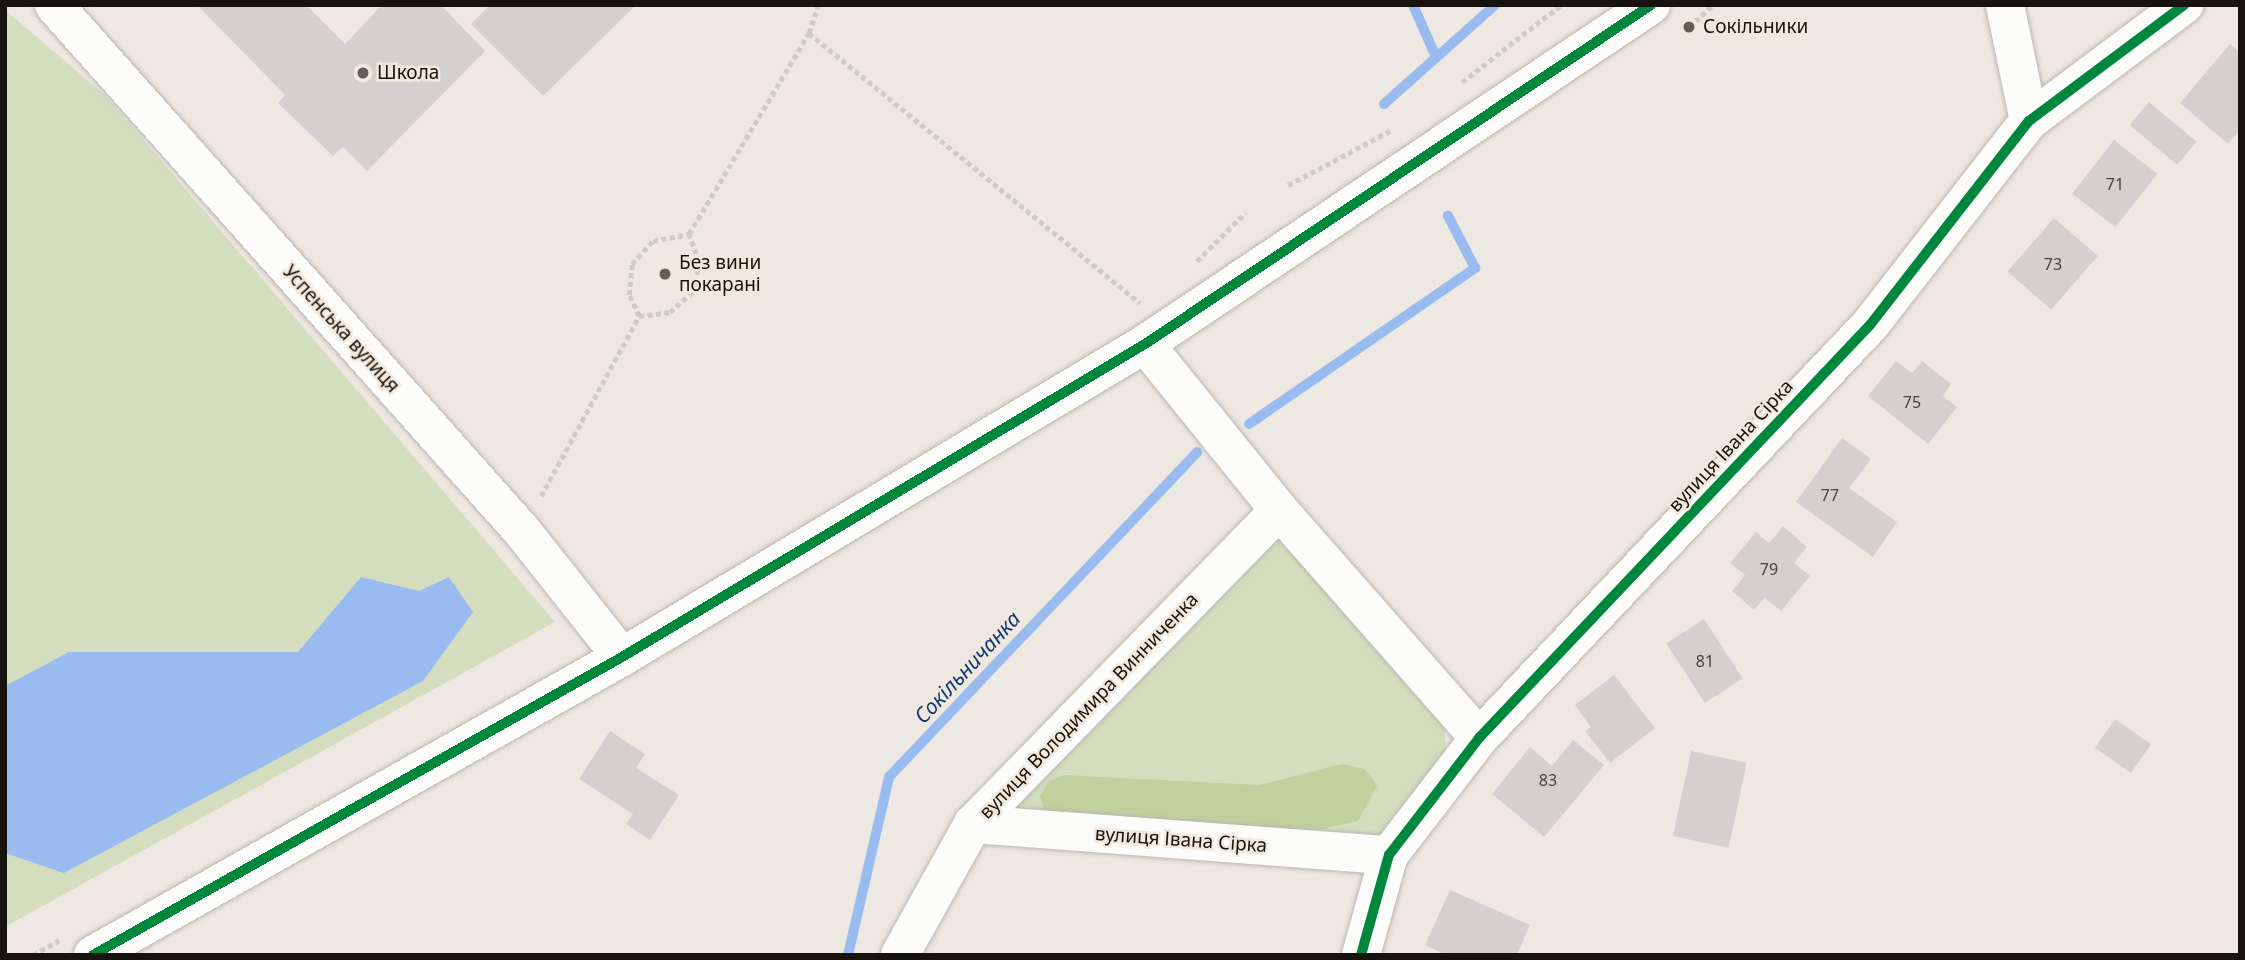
<!DOCTYPE html>
<html>
<head>
<meta charset="utf-8">
<style>
	body { margin:0 }
	#map { position:relative; width:2245px; height:960px; overflow:hidden; background:#eee8e2; font-family:"Noto Sans",sans-serif }
	div>[style] { position:absolute }
	[style*='--x'] { left:calc(var(--x)*1px); top:calc(var(--y)*1px); width:calc(var(--w)*1px); rotate:calc(var(--a)*1deg) }
	.green>* { inset:0; background:#d4debe }
	.forest>* { inset:0; background:#c0d19d }
	.water>* { inset:0; background:#9abbef }
	.stream>* { height:10px; margin:-5px; padding:0 5px; transform-origin:5px; border-radius:5px; background:#9abbef }
	.building>* { inset:0; background:#d4d0d0; transform-origin:0 0 }
	.path>* { height:4.5px; margin-top:-2.25px; transform-origin:0; background:repeating-linear-gradient(90deg,#cecccb 0 5px,transparent 0 8.5px) }
	.roads { filter:drop-shadow(0 0 2px #bbb6b2) drop-shadow(0 0 2px #bbb6b2) }
	.minor>* { height:38px; margin:-19px; padding:0 19px; transform-origin:19px; border-radius:19px; background:#fcfcfb }
	.major>* { height:38px; margin:-19px; padding:0 19px; transform-origin:19px; border-radius:19px; background:#fcfcfb }
	.cycleway>* { height:10px; margin:-5px; padding:0 5px; transform-origin:5px; border-radius:5px; background:#00873e }
	.dots>* { width:19px; height:19px; translate:-50% -50%; box-sizing:border-box; border:4px solid #f3e8dd; border-radius:50% }
	span { translate:-50% -50%; white-space:nowrap; text-align:center; line-height:1.15; -webkit-text-stroke:5px #f3e8dd; paint-order:stroke }
	.number-label { font-size:16px; color:#46423f }
	.number-label span { -webkit-text-stroke-width:0 }
	.poi-label { font-size:19px; color:#17130f }
	.left { translate:0 -50%; text-align:left }
	.street-label { font-size:19px; color:#17130f }
	.water-label { font-size:21px; color:#0a3a7c; font-style:italic }
	.frame { position:absolute; inset:0; border:7px solid #17130f; pointer-events:none }
</style>
</head>
<body>
<div id="map">
	<div class="green">
		<div style="clip-path:polygon(5px 10px,105px 95px,555px 622px,5px 927px)"></div>
		<div style="clip-path:polygon(1275px 533px,1443px 719px,1448px 760px,1393px 836px,1011px 821px,998px 805px)"></div>
	</div>
	<div class="forest">
		<div style="clip-path:polygon(1341px 764px,1365px 769px,1377px 786px,1358px 821px,1302px 833px,1044px 810px,1040px 796px,1049px 781px,1064px 775px,1259px 785px)"></div>
	</div>
	<div class="water">
		<div style="clip-path:polygon(361px 577px,419px 591px,449px 577px,473px 612px,423px 681px,64px 873px,5px 853px,5px 686px,69px 652px,298px 652px)"></div>
	</div>
	<div class="stream">
		<div style="--x:1413;--y:5;--w:57;--a:66.1"></div>
		<div style="--x:1384;--y:104;--w:149;--a:-41.7"></div>
		<div style="--x:1249;--y:424;--w:275;--a:-34.6"></div>
		<div style="--x:1475;--y:268;--w:59;--a:-117.4"></div>
		<div style="--x:848;--y:955;--w:183;--a:-77"></div>
		<div style="--x:889;--y:777;--w:448;--a:-46.5"></div>
	</div>
	<div class="building">
		<div style="clip-path:polygon(197px 5px,306px 5px,345px 44px,382px 5px,441px 5px,485px 51px,367px 171px,343px 147px,333px 156px,278px 103px,285px 95px)"></div>
		<div style="clip-path:polygon(490px 5px,636px 5px,543px 96px,471px 24px)"></div>
		<div style="clip-path:polygon(2230px 44px,2240px 52px,2240px 130px,2228px 144px,2180px 103px)"></div>
		<div style="left:2149px;top:102px;width:62px;height:30px;rotate:40deg"></div>
		<div style="left:2114px;top:140px;width:55px;height:68px;rotate:38deg"></div>
		<div style="left:2054px;top:218px;width:58px;height:71px;rotate:41deg"></div>
		<div style="clip-path:polygon(1896px 361px,1912px 373px,1922px 361px,1951px 384px,1943px 396px,1957px 407px,1928px 444px,1868px 396px)"></div>
		<div style="clip-path:polygon(1842px 438px,1871px 459px,1849px 488px,1897px 522px,1873px 557px,1796px 502px)"></div>
		<div style="clip-path:polygon(1783px 526px,1807px 547px,1794px 563px,1810px 576px,1781px 611px,1765px 598px,1754px 610px,1732px 591px,1745px 575px,1730px 563px,1756px 532px,1769px 543px)"></div>
		<div style="left:1704px;top:619px;width:71px;height:45px;rotate:57deg"></div>
		<div style="clip-path:polygon(1614px 675px,1655px 728px,1610px 763px,1585px 731px,1591px 727px,1575px 705px)"></div>
		<div style="left:2115px;top:719px;width:44px;height:35px;rotate:35deg"></div>
		<div style="clip-path:polygon(610px 731px,645px 754px,636px 768px,679px 795px,650px 840px,626px 824px,633px 814px,579px 779px)"></div>
		<div style="clip-path:polygon(1573px 740px,1604px 765px,1544px 837px,1492px 794px,1530px 747px,1552px 766px)"></div>
		<div style="left:1691px;top:751px;width:57px;height:87px;rotate:12deg"></div>
		<div style="clip-path:polygon(1450px 890px,1530px 925px,1517px 955px,1446px 955px,1425px 945px)"></div>
	</div>
	<div class="path">
		<div style="--x:1689;--y:27;--w:33;--a:-43"></div>
		<div style="--x:809;--y:33;--w:427;--a:39.2"></div>
		<div style="--x:1462;--y:82;--w:125;--a:-37.9"></div>
		<div style="--x:1288;--y:185;--w:118;--a:-27.9"></div>
		<div style="--x:689;--y:234;--w:234;--a:-59.2"></div>
		<div style="--x:809;--y:33;--w:29;--a:-72"></div>
		<div style="--x:1197;--y:261;--w:69;--a:-45"></div>
		<div style="--x:639;--y:316;--w:23;--a:-115"></div>
		<div style="--x:629;--y:295;--w:31;--a:-84"></div>
		<div style="--x:632;--y:264;--w:31;--a:-48"></div>
		<div style="--x:653;--y:241;--w:37;--a:-11"></div>
		<div style="--x:639;--y:316;--w:31;--a:-7"></div>
		<div style="--x:670;--y:312;--w:31;--a:-42"></div>
		<div style="--x:693;--y:291;--w:30;--a:-78"></div>
		<div style="--x:699;--y:262;--w:30;--a:-110"></div>
		<div style="--x:541;--y:496;--w:205;--a:-61.4"></div>
		<div style="--x:33;--y:955;--w:30;--a:-30"></div>
	</div>
	<div class="roads">
		<div class="minor">
			<div style="--x:54;--y:5;--w:704;--a:48.34"></div>
			<div style="--x:522;--y:531;--w:161;--a:51.6"></div>
			<div style="--x:2005;--y:5;--w:118;--a:78.3"></div>
			<div style="--x:1145;--y:344;--w:213;--a:51.1"></div>
			<div style="--x:1279;--y:510;--w:303;--a:48.7"></div>
			<div style="--x:973;--y:824;--w:417;--a:4.3"></div>
			<div style="--x:900;--y:955;--w:150;--a:-60.9"></div>
			<div style="--x:973;--y:824;--w:438;--a:-45.7"></div>
			<div style="--x:1361;--y:955;--w:104;--a:-74.4"></div>
			<div style="--x:1389;--y:855;--w:148;--a:-52.4"></div>
			<div style="--x:1479;--y:738;--w:569;--a:-46.57"></div>
			<div style="--x:1870;--y:325;--w:259;--a:-52.1"></div>
			<div style="--x:2029;--y:121;--w:194;--a:-36.8"></div>
		</div>
		<div class="major">
			<div style="--x:93;--y:955;--w:607;--a:-29.39"></div>
			<div style="--x:622;--y:657;--w:610;--a:-30.9"></div>
			<div style="--x:1145;--y:344;--w:609;--a:-33.82"></div>
		</div>
	</div>
	<div class="cycleway">
		<div style="--x:93;--y:955;--w:607;--a:-29.39"></div>
		<div style="--x:622;--y:657;--w:610;--a:-30.9"></div>
		<div style="--x:1145;--y:344;--w:609;--a:-33.82"></div>
		<div style="--x:1361;--y:955;--w:104;--a:-74.4"></div>
		<div style="--x:1389;--y:855;--w:148;--a:-52.4"></div>
		<div style="--x:1479;--y:738;--w:569;--a:-46.57"></div>
		<div style="--x:1870;--y:325;--w:259;--a:-52.1"></div>
		<div style="--x:2029;--y:121;--w:194;--a:-36.8"></div>
	</div>
	<div class="dots">
		<div style="left:1689px;top:27px;background:#625e59"></div>
		<div style="left:363px;top:73px;background:#625e59"></div>
		<div style="left:665px;top:274px;background:#625e59"></div>
	</div>
	<div class="number-label">
		<span style="left:2115px;top:184px">71</span>
		<span style="left:2053px;top:264px">73</span>
		<span style="left:1912px;top:402px">75</span>
		<span style="left:1830px;top:495px">77</span>
		<span style="left:1769px;top:569px">79</span>
		<span style="left:1705px;top:661px">81</span>
		<span style="left:1548px;top:780px">83</span>
	</div>
	<div class="poi-label">
		<span class="left" style="left:1703px;top:27px">Сокільники</span>
		<span class="left" style="left:377px;top:73px">Школа</span>
		<span class="left" style="left:679px;top:274px">Без вини<br>покарані</span>
	</div>
	<div class="street-label">
		<span style="left:341px;top:329px;rotate:48deg">Успенська вулиця</span>
		<span style="left:1731px;top:446px;rotate:-47deg">вулиця Івана Сірка</span>
		<span style="left:1089px;top:706px;rotate:-46deg">вулиця Володимира Винниченка</span>
		<span style="left:1181px;top:840px;rotate:4deg">вулиця Івана Сірка</span>
	</div>
	<div class="water-label">
		<span style="left:967px;top:667px;rotate:-47deg">Сокільничанка</span>
	</div>
	<div class="frame"></div>
</div>
</body>
</html>
